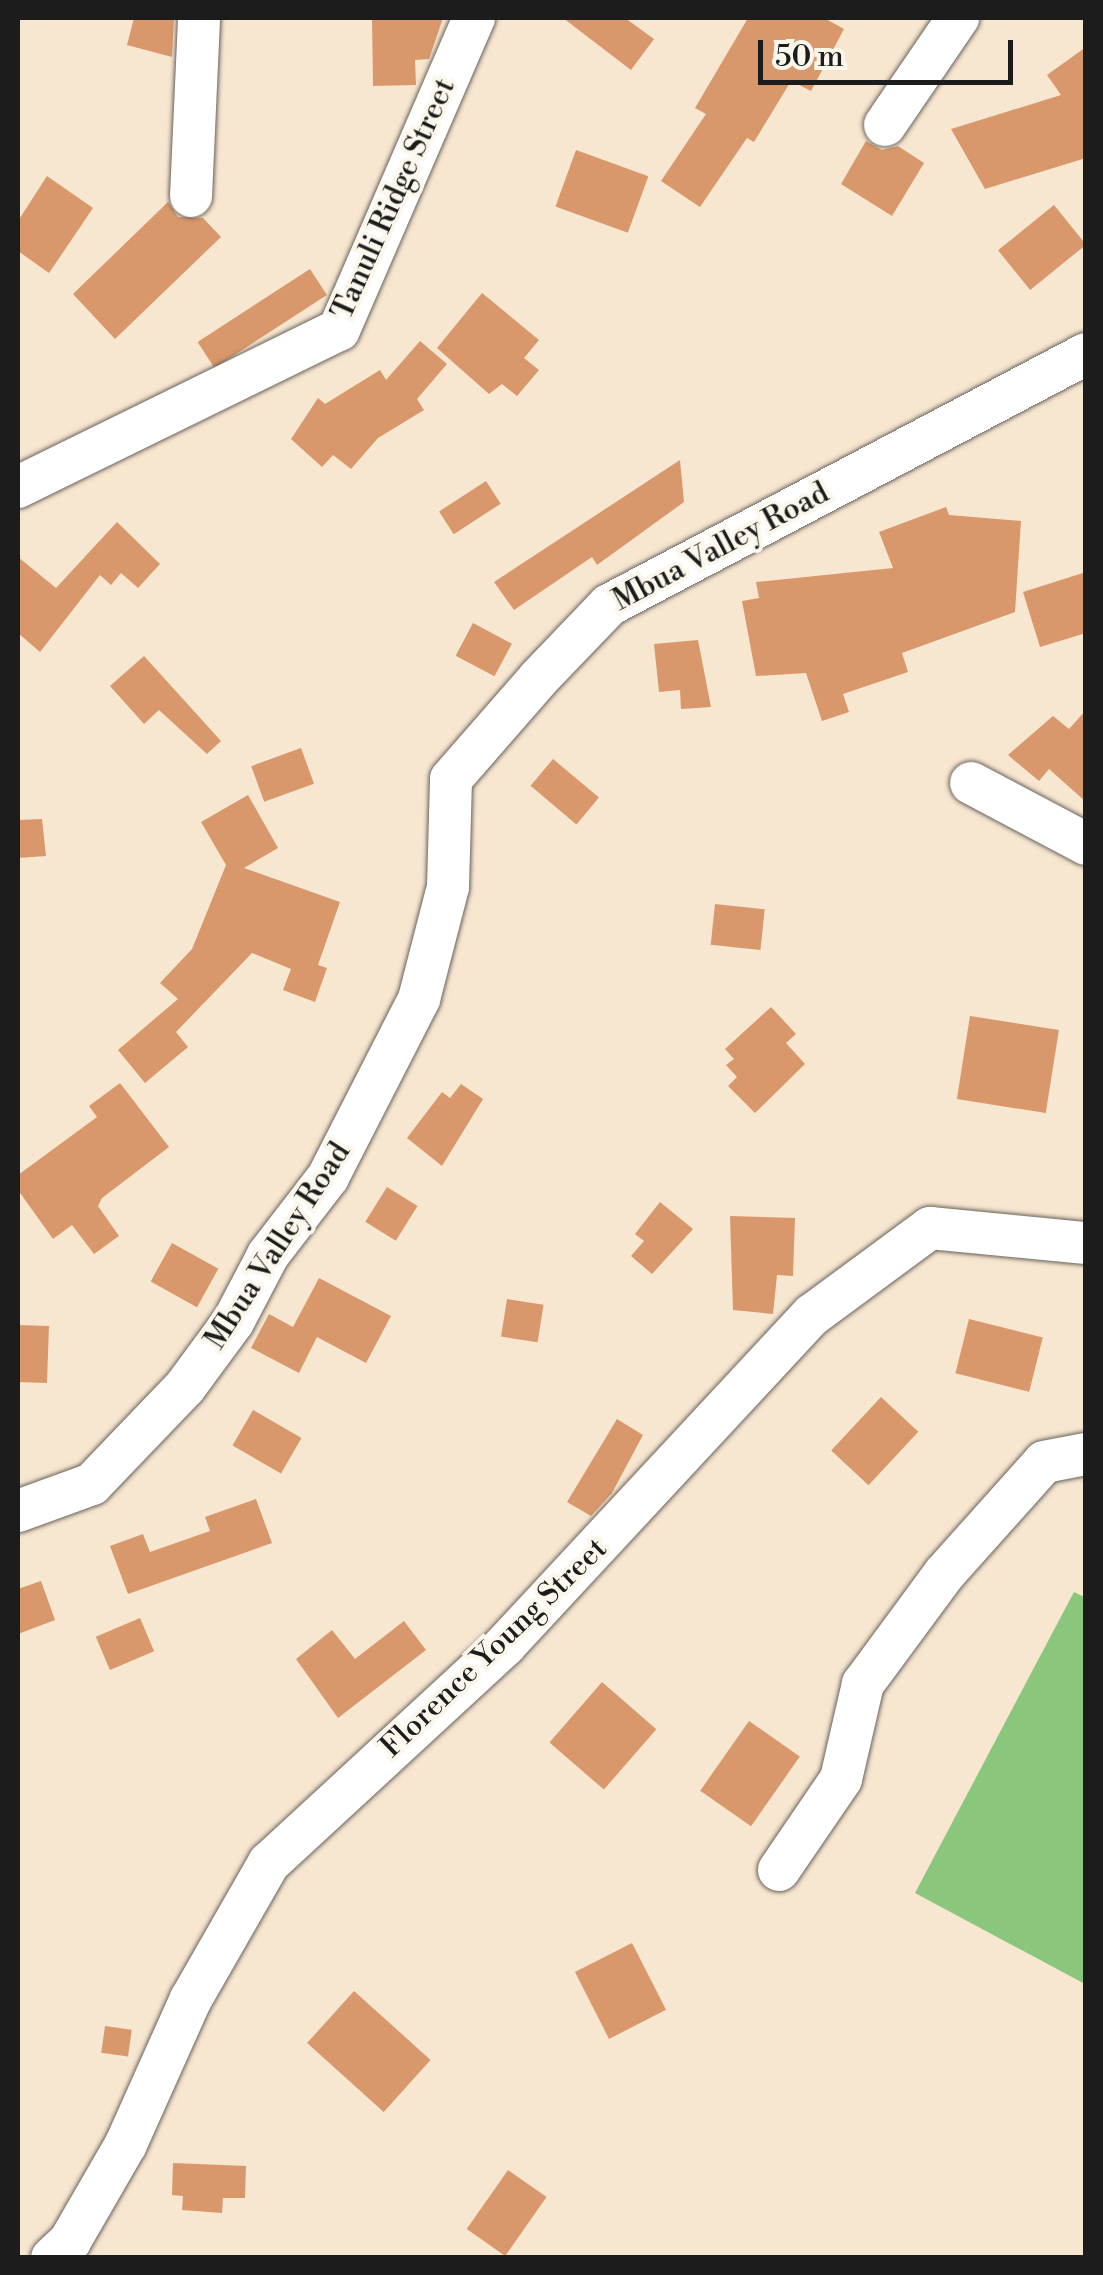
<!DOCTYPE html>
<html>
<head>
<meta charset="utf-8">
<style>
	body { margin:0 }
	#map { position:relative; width:1103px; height:2275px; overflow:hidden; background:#f7e6d0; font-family:"Libre Bodoni",serif }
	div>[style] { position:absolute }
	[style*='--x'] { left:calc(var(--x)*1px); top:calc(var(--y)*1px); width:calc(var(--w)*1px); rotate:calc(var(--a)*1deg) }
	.green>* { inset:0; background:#8ac67b }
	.building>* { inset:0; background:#d9986b; transform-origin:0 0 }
	.roads { filter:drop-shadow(0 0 2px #69635b) drop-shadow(0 0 2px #69635b) }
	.minor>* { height:42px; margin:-21px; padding:0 21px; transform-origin:21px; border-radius:21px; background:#fff }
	span { translate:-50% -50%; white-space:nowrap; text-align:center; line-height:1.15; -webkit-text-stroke:8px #fbf7ec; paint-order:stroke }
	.street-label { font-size:30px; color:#1c1c1c }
	.frame { position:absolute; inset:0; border:20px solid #1c1c1c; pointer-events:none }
	.scale { position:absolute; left:758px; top:40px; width:255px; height:45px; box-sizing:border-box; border:5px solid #1c1c1c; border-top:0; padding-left:12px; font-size:30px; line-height:35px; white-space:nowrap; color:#1c1c1c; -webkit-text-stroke:8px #fbf7ec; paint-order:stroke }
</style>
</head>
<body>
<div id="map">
	<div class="green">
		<div style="clip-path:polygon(1074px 1592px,1086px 1598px,1085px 1984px,915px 1893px)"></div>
	</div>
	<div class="building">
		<div style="clip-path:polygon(134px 18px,174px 18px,172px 57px,127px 45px)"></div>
		<div style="clip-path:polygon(372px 18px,443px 18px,429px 59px,415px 60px,416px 85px,373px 86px)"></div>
		<div style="clip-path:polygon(563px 18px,625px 18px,654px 39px,631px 70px)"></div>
		<div style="clip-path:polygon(748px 18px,824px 18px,844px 29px,811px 91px,791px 81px,754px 142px,747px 138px,700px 207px,661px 181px,706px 114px,695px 108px)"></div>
		<div style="clip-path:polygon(1086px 47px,1086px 158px,985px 189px,951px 129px,1061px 95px,1047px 75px)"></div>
		<div style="clip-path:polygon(866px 141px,882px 150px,898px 146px,924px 163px,892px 216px,841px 184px)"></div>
		<div style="left:576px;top:150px;width:77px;height:60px;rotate:20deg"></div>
		<div style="clip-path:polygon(47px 176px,93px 208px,49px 273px,18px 251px,18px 221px)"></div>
		<div style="clip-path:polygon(168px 202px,178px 217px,203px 218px,221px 237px,115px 339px,73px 294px)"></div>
		<div style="left:1054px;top:205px;width:51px;height:72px;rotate:51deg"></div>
		<div style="left:310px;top:269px;width:31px;height:134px;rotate:57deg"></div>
		<div style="clip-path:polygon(482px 293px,539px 340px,524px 358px,539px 370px,517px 396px,502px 384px,489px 394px,437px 348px)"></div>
		<div style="clip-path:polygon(420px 341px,447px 364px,417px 399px,424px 410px,378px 438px,351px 469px,333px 455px,322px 467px,291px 439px,318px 398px,325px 404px,380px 370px,386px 380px)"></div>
		<div style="clip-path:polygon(680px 460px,684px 502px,597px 565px,592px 557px,514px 610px,494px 582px)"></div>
		<div style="left:486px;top:481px;width:27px;height:56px;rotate:57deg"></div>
		<div style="clip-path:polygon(946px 507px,949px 515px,1021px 521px,1015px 612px,902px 653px,908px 672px,843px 694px,849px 712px,822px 721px,806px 673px,756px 676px,742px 601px,759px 598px,756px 582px,893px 568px,879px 532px)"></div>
		<div style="clip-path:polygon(117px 522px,160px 564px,138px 588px,121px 573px,111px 585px,100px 575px,40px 652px,18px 633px,18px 557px,56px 588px)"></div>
		<div style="clip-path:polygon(1086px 572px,1086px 633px,1040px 647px,1023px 592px)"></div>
		<div style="left:473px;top:623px;width:44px;height:37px;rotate:28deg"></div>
		<div style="clip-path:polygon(698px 640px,711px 707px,681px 709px,680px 690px,659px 692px,654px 644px)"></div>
		<div style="clip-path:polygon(144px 656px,221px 741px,207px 754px,159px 710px,144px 724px,110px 686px)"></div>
		<div style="clip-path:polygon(1086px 710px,1086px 802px,1049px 769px,1039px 781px,1008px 755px,1053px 716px,1069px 729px)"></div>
		<div style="left:301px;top:748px;width:38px;height:53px;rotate:70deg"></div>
		<div style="left:553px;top:759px;width:60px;height:35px;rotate:40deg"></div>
		<div style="clip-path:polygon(248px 795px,278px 848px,244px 868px,340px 902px,318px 965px,327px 968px,315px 1002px,283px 990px,291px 969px,252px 953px,176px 1032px,188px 1047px,145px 1083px,118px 1050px,178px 999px,160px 983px,192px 949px,226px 865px,201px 822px)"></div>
		<div style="clip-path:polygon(42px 819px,46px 856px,18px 858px,18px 820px)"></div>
		<div style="left:715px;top:904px;width:50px;height:41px;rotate:6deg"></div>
		<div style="clip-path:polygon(771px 1007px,796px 1034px,786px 1043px,805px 1064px,755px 1113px,728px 1086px,737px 1077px,726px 1065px,734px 1059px,725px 1049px)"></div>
		<div style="left:970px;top:1016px;width:90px;height:84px;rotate:9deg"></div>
		<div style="clip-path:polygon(120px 1083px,169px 1147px,102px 1198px,98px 1206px,119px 1236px,94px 1254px,72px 1225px,53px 1239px,18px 1190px,18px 1175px,97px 1117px,89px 1106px)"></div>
		<div style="clip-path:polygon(461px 1084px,483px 1099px,442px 1166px,407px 1138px,442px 1092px,450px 1098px)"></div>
		<div style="left:387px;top:1187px;width:36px;height:41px;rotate:32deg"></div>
		<div style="clip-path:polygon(660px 1202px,693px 1229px,652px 1274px,631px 1256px,644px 1241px,635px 1234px)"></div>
		<div style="clip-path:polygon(730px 1216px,795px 1218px,793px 1276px,777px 1275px,773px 1314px,733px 1310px)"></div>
		<div style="left:172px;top:1243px;width:53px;height:44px;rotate:29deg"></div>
		<div style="clip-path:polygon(319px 1278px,391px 1316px,366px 1363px,317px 1337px,299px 1373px,251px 1348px,269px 1314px,293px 1327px)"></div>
		<div style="left:507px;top:1299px;width:37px;height:38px;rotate:9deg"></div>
		<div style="left:969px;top:1319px;width:76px;height:56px;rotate:14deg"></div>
		<div style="left:18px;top:1325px;width:31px;height:57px;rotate:2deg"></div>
		<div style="left:881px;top:1397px;width:51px;height:73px;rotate:43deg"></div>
		<div style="left:253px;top:1410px;width:56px;height:41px;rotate:30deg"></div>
		<div style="clip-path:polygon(617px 1419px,643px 1435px,612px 1493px,591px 1516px,567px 1502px)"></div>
		<div style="clip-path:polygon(256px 1499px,272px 1543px,128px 1594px,110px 1546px,143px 1534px,150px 1552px,210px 1531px,205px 1517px)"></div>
		<div style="clip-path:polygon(41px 1581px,55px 1620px,18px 1634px,18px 1589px)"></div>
		<div style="left:140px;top:1618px;width:36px;height:48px;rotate:67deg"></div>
		<div style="clip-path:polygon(404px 1621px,426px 1650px,338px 1718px,296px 1659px,332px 1630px,355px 1659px)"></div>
		<div style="left:602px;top:1682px;width:72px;height:80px;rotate:41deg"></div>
		<div style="left:749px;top:1721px;width:62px;height:85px;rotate:35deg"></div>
		<div style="left:632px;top:1943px;width:75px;height:64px;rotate:63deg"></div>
		<div style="left:354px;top:1991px;width:103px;height:70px;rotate:42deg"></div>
		<div style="left:105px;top:2026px;width:27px;height:27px;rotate:8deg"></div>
		<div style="clip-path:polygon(173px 2163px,246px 2166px,245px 2198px,223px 2198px,222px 2213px,182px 2210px,183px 2196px,172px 2195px)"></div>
		<div style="left:508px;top:2170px;width:47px;height:72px;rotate:35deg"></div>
	</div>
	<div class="roads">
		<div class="minor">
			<div style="--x:885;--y:125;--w:130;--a:-55.7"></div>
			<div style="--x:191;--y:196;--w:178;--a:-87.4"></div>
			<div style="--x:18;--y:487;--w:357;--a:-26.1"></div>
			<div style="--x:339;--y:330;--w:340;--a:-66.6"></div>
			<div style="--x:971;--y:783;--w:130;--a:27.9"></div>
			<div style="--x:18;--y:1511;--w:79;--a:-20"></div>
			<div style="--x:92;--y:1484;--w:134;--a:-46.2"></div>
			<div style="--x:185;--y:1387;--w:81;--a:-53.6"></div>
			<div style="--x:233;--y:1322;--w:76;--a:-62.4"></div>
			<div style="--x:268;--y:1255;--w:98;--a:-52.4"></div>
			<div style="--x:328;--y:1177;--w:200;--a:-62.9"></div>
			<div style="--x:419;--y:999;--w:116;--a:-75.5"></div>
			<div style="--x:448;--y:887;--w:108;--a:-88.4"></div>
			<div style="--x:451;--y:779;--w:134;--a:-48.9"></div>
			<div style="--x:539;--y:678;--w:101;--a:-46.2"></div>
			<div style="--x:609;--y:605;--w:539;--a:-27.75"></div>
			<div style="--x:779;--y:1870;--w:110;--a:-55.7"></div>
			<div style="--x:841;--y:1779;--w:98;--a:-77"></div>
			<div style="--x:863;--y:1684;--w:137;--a:-53.6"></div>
			<div style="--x:944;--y:1574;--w:150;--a:-48.2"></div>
			<div style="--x:1044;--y:1462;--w:43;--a:-10.8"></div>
			<div style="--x:52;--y:2258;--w:25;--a:-43"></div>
			<div style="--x:70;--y:2241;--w:112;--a:-60"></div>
			<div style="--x:126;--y:2144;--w:159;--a:-65.9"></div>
			<div style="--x:191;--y:1999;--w:157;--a:-60.2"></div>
			<div style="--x:269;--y:1863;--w:321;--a:-42.7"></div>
			<div style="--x:505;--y:1645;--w:451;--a:-47.1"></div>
			<div style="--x:812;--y:1315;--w:147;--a:-36.4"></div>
			<div style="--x:930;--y:1228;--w:157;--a:5.5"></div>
		</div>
	</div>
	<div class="street-label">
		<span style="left:394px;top:199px;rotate:-66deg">Tanuli Ridge Street</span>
		<span style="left:721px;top:547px;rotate:-28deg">Mbua Valley Road</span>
		<span style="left:278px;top:1246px;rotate:-57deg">Mbua Valley Road</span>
		<span style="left:494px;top:1648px;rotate:-44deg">Florence Young Street</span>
	</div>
	<div class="frame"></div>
	<div class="scale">50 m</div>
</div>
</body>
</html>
